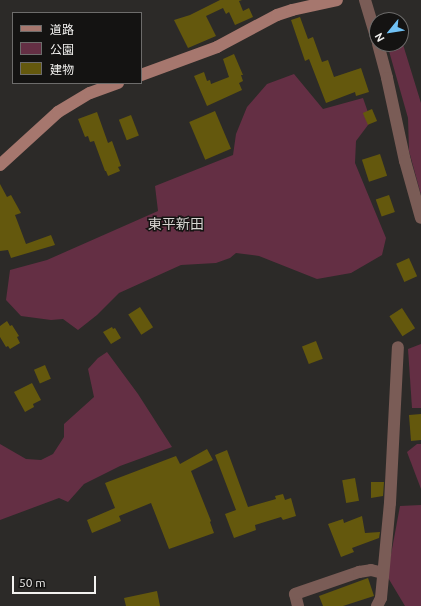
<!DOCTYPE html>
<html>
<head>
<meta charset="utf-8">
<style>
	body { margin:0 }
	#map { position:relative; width:421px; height:606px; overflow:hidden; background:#2c2a28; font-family:Ubuntu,"Noto Sans JP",sans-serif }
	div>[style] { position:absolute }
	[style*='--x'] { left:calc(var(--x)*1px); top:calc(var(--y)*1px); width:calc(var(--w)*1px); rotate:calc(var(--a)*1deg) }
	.green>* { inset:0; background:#642f44 }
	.building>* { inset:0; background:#64580d; transform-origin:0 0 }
	.street>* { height:12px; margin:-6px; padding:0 6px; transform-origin:6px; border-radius:6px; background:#7a5c56 }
	.secondary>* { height:12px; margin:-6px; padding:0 6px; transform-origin:6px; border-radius:6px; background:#a6776e }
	span { translate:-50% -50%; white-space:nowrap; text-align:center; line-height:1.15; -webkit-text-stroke:3px #141312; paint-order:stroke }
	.neighbourhood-label { font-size:14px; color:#d7d4d1 }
	.legend { position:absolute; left:12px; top:12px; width:130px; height:72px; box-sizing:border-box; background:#141312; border:1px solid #6d6c6b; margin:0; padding:5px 7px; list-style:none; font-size:12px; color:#f3f2f0 }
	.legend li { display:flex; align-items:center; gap:8px; height:20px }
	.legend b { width:20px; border:1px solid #6d6c6b }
	.north { position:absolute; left:369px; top:12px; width:40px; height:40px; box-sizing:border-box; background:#141312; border:1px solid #6d6c6b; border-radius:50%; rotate:240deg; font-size:11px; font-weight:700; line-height:16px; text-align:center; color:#f3f2f0 }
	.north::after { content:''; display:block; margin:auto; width:14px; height:18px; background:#70c1f4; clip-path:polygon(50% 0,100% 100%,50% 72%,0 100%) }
	.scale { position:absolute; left:12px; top:576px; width:84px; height:18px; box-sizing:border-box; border:2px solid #f3f2f0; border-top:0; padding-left:5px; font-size:12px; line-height:14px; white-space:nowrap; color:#f3f2f0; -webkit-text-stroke:3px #141312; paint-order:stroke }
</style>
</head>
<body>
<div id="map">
	<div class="green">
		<div style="clip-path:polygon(401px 38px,421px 103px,421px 195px,409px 151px,408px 118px,387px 44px,401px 44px)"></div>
		<div style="clip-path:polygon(294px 74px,323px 109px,363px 98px,371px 121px,356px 141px,355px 163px,386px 238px,382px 255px,351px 273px,317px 279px,259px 256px,236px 253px,230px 258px,216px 263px,181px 265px,119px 293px,97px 315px,78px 330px,63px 319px,51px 320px,21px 316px,6px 300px,10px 270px,47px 260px,158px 211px,155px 186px,233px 155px,236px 134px,247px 107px,267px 84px)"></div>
		<div style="clip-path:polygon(421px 344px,421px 408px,412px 408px,408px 349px)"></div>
		<div style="clip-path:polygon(107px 352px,138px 394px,172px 447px,120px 466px,84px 484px,68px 502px,59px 498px,0 520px,0 444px,26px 459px,41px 460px,53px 454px,64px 437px,64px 424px,94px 397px,88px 369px,98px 358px)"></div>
		<div style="clip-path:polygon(417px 444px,421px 444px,421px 489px,407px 452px)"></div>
		<div style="clip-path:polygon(421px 505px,421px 606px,405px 606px,387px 576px,400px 506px)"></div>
	</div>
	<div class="building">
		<div style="clip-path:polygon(220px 0,242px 0,239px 1px,243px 11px,249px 8px,253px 17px,235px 25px,229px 12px,226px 14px,223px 8px,206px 16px,216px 36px,188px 48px,174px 20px,190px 15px)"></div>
		<div style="clip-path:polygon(300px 17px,308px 39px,313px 37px,322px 62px,328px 60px,334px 77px,361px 68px,369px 92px,356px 96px,355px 92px,326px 103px,309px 59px,305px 61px,291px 20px)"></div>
		<div style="clip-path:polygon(234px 54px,243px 75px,241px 75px,243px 81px,239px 83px,242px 90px,207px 106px,194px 76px,204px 72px,207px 81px,210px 80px,211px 84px,229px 77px,223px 59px)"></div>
		<div style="left:372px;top:109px;width:13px;height:10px;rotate:67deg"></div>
		<div style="left:215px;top:111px;width:41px;height:28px;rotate:67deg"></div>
		<div style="clip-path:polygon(97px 112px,108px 143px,112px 141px,121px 166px,118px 167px,120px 171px,108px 176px,106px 171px,105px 171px,94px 141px,90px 142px,88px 136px,85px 137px,78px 119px)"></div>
		<div style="left:131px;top:115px;width:22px;height:13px;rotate:69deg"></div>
		<div style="left:380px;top:154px;width:23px;height:19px;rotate:72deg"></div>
		<div style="clip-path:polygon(0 184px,7px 197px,11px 195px,21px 213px,15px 215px,26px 244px,51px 235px,55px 245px,11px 258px,8px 250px,0 251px)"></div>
		<div style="left:389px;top:195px;width:18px;height:14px;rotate:71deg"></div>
		<div style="left:409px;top:258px;width:20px;height:14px;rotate:66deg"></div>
		<div style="left:140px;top:307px;width:24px;height:14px;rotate:57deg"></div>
		<div style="left:402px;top:308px;width:24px;height:15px;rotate:57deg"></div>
		<div style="clip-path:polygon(7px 321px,10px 326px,12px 325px,19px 336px,17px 337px,20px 343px,10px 349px,8px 346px,6px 347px,0 337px,0 326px)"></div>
		<div style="clip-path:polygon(112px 327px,113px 329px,115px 328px,121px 338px,111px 344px,103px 332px)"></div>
		<div style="left:316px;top:341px;width:19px;height:15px;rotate:69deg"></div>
		<div style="left:45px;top:365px;width:15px;height:12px;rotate:67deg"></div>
		<div style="clip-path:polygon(32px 383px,41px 400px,33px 404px,34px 407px,25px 412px,14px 392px)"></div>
		<div style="clip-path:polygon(421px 414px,421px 440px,411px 441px,409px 415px)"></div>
		<div style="clip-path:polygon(207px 449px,213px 460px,191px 471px,211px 521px,210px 522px,214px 533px,169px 549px,151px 503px,119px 516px,121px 521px,92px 533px,87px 520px,115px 508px,105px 483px,176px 456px,180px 464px)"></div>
		<div style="clip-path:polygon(227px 450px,248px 507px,276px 499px,275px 496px,283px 494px,285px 500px,291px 498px,296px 516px,283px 520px,281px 517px,255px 525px,256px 530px,234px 538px,225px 514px,236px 510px,215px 455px)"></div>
		<div style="left:355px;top:478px;width:23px;height:13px;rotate:80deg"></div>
		<div style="clip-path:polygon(371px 482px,384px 482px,383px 496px,371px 498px)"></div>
		<div style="clip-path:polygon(362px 516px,365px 533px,380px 532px,379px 538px,352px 548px,354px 552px,341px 557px,328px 524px,343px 519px,344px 523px)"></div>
		<div style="clip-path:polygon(368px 578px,374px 596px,343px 606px,323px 606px,319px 596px)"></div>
		<div style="clip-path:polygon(157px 591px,160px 606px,126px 606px,124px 598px)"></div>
	</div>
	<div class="street">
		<div style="--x:365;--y:0;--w:42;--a:73.3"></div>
		<div style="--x:378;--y:44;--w:35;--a:75"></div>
		<div style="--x:387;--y:78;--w:85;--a:77.8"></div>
		<div style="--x:405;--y:161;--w:59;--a:74.3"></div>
		<div style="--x:298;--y:606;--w:12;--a:-104"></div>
		<div style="--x:295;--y:594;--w:68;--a:-19"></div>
		<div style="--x:359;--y:572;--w:12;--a:-9"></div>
		<div style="--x:371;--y:570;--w:12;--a:14"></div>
		<div style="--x:377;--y:606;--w:9;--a:-63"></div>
		<div style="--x:381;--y:598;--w:95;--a:-84.6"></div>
		<div style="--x:390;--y:503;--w:156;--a:-87.1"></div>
	</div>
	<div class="secondary">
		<div style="--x:141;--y:75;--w:81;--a:-20.2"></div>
		<div style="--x:217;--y:47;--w:68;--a:-28.1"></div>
		<div style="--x:277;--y:15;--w:16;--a:-18"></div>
		<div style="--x:292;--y:10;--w:46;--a:-12.5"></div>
		<div style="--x:0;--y:165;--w:79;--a:-42.4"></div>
		<div style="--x:58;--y:112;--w:37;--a:-31"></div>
		<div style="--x:90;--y:93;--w:30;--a:-20"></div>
	</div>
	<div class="neighbourhood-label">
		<span style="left:176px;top:224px">東平新田</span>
	</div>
	<ul class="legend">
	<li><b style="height:5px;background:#a6776e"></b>道路</li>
	<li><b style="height:11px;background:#642f44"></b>公園</li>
	<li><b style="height:11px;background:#64580d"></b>建物</li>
	</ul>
	<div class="north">N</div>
	<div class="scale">50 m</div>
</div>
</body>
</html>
